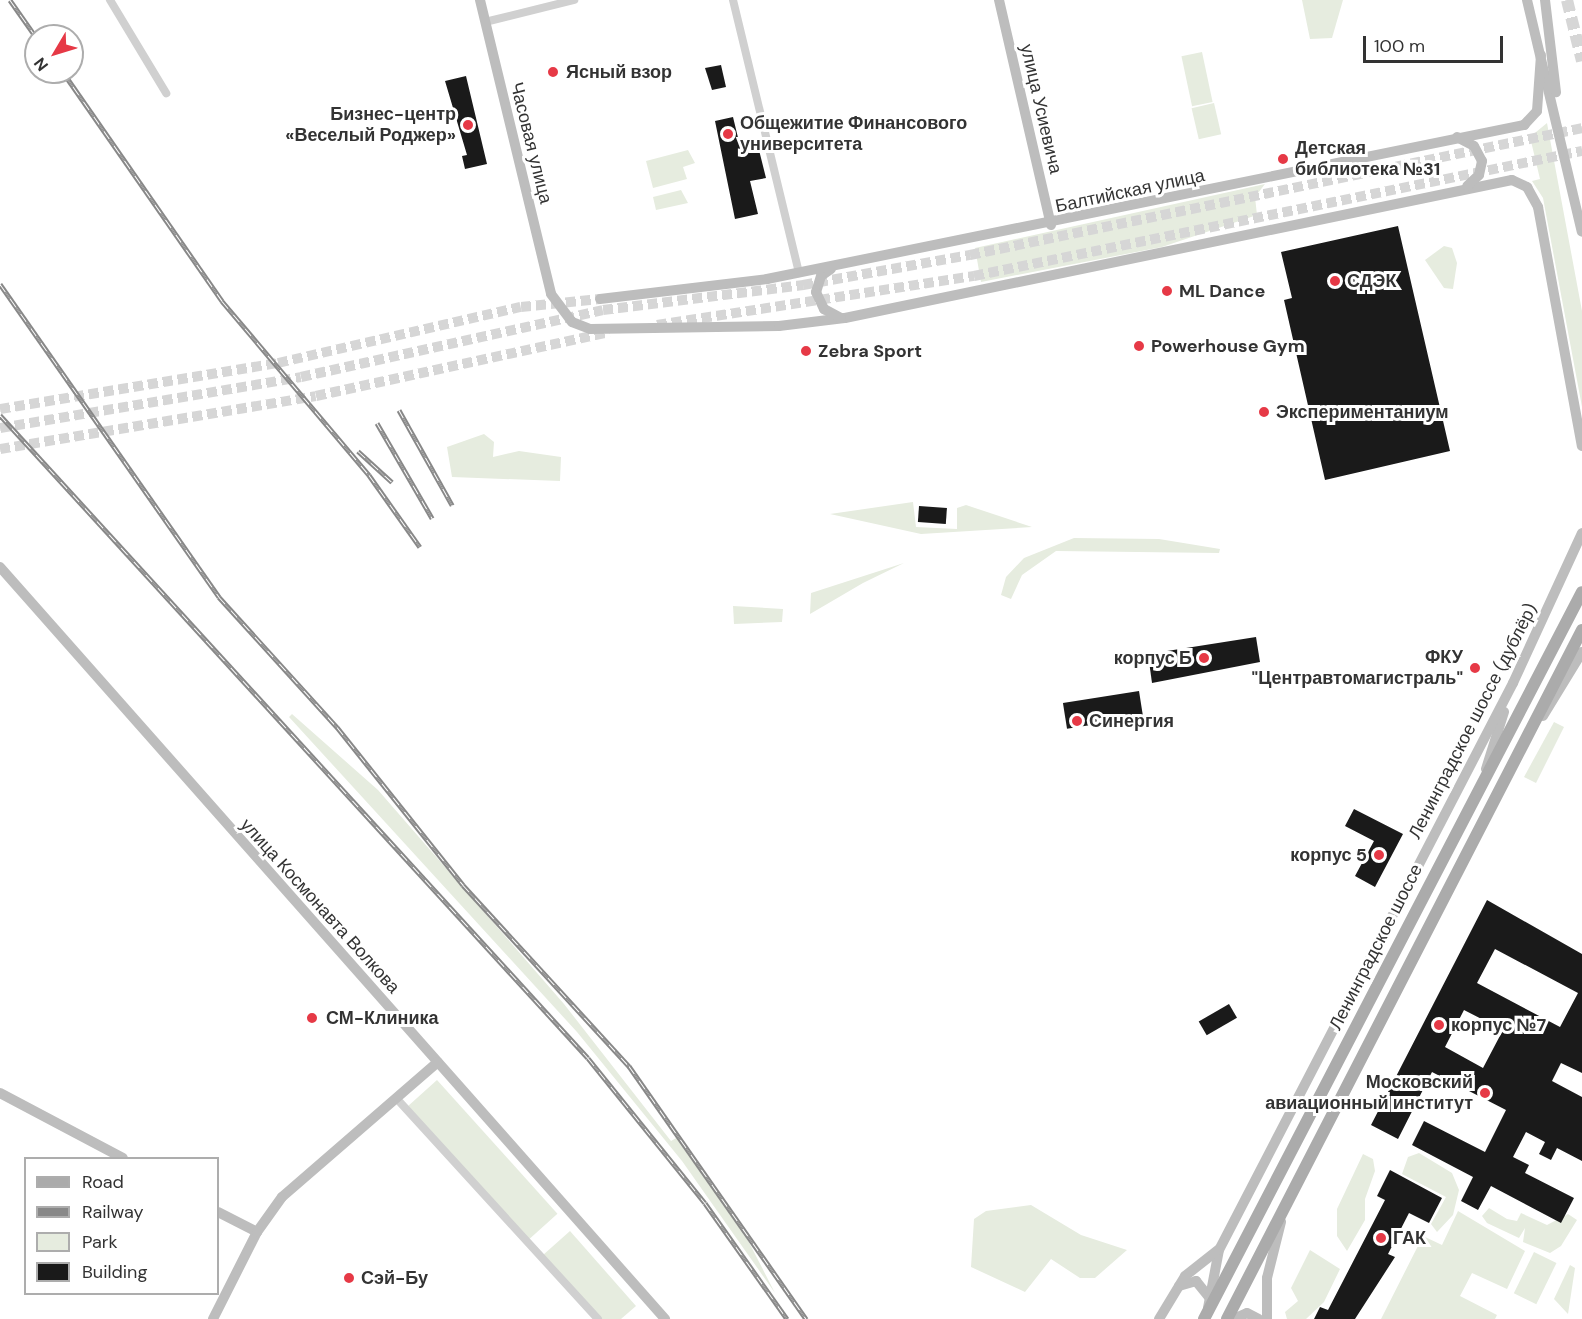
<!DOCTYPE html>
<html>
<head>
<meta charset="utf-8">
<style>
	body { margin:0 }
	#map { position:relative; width:1582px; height:1319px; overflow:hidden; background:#fff; font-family:"DM Sans",sans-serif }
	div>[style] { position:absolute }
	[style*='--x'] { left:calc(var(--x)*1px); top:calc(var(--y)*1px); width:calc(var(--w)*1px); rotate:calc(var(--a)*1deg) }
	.green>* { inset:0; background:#e6ecdf; transform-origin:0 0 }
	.building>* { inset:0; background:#1a1a1a; transform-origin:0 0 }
	.secondary-tunnel>* { height:10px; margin-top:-5px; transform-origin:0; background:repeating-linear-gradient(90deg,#d6d6d6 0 10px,transparent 0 15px) }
	.primary-tunnel>* { height:12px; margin-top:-6px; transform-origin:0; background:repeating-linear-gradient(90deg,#d6d6d6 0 12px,transparent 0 18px) }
	.street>* { height:8px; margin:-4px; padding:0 4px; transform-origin:4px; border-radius:4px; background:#d0d0d0 }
	.secondary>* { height:10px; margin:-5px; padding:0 5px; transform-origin:5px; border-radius:5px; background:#bdbdbd }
	.primary>* { height:12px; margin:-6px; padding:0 6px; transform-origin:6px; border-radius:6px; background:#ababab }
	.rail>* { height:5px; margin-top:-2.5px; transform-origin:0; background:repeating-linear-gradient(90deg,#fff 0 9px,#888 0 18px); box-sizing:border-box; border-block:2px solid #888 }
	.dots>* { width:16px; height:16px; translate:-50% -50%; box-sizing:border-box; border:3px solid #fff; border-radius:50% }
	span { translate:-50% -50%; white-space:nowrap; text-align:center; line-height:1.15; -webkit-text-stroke:6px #fff; paint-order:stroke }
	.poi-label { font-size:18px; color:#333; font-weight:700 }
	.left { translate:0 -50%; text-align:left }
	.right { translate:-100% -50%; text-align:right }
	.street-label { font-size:18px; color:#333 }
	.legend { position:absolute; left:24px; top:1157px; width:195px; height:138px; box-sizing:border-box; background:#fff; border:2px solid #adadad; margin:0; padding:8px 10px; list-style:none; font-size:18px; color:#333 }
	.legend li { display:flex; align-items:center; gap:12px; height:30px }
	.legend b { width:30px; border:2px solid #adadad }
	.north { position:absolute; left:24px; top:24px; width:60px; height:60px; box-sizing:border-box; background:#fff; border:2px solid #adadad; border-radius:50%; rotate:232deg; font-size:16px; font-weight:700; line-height:24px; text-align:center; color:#333 }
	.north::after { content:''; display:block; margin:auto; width:21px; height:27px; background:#e63946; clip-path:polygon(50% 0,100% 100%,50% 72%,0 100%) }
	.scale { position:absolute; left:1363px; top:36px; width:140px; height:27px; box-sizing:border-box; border:3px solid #333; border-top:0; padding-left:8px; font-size:18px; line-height:21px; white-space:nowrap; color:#333; -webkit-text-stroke:4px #fff; paint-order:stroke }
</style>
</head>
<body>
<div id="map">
	<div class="green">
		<div style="clip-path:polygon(1302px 0,1343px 0,1332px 38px,1310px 39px)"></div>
		<div style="left:1202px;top:52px;width:51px;height:21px;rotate:78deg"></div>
		<div style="left:1214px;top:103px;width:32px;height:23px;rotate:77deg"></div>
		<div style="clip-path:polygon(1547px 123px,1582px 311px,1582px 407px,1543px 198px,1532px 181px,1540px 179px,1530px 137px)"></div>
		<div style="clip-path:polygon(688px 150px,695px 163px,683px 167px,687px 179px,653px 188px,646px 161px)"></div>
		<div style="clip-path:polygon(1265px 184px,1255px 197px,1257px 215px,1162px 247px,981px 282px,975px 248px)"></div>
		<div style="clip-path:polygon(681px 190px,688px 203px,656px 210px,653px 197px)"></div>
		<div style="clip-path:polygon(1444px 246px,1452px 248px,1457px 263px,1453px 289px,1444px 288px,1425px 260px)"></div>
		<div style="clip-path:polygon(484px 434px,494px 442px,493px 457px,519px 451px,561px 457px,560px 481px,452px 477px,447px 447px)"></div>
		<div style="clip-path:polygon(913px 502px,916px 527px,957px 529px,957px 508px,966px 505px,1032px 527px,921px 534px,830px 514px)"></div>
		<div style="clip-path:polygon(1074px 538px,1159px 539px,1220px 549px,1219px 553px,1056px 551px,1022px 575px,1011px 599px,1001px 595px,1006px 577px,1024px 558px)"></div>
		<div style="clip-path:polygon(904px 563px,863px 583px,810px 614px,811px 593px)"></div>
		<div style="clip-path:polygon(733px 606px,783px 609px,782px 622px,734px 624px)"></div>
		<div style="clip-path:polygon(292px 714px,378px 790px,564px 1004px,671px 1141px,678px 1137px,739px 1223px,775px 1293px,682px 1161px,577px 1032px,289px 717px)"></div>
		<div style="clip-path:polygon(1554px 722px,1564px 727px,1536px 783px,1524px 777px)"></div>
		<div style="left:437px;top:1080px;width:180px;height:40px;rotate:48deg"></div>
		<div style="clip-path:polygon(1419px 1153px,1452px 1173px,1459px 1190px,1453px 1215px,1437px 1232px,1431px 1224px,1446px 1197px,1402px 1174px,1408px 1157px)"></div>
		<div style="clip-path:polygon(1363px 1154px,1373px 1159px,1375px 1171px,1365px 1199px,1365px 1220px,1347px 1251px,1337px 1236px,1337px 1209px)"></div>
		<div style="clip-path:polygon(1031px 1205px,1081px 1235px,1127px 1250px,1095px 1278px,1080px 1278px,1051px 1259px,1025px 1292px,971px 1267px,974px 1219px,986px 1211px)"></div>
		<div style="clip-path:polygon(1489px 1208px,1507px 1219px,1517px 1221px,1521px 1213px,1547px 1225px,1568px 1214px,1577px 1220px,1561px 1246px,1550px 1253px,1523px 1242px,1525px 1228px,1519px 1238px,1487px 1223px,1482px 1216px)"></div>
		<div style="clip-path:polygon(1458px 1211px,1525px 1251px,1507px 1289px,1472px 1273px,1460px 1296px,1497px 1315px,1495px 1319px,1381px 1319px,1423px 1236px,1442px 1245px)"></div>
		<div style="clip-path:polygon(570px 1231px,636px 1306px,621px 1319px,600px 1319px,543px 1255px)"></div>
		<div style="clip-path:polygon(1310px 1250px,1340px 1269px,1324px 1302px,1306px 1319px,1287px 1319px,1285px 1312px,1298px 1301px,1291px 1288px)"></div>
		<div style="left:1534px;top:1252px;width:25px;height:46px;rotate:26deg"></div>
		<div style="clip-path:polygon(1570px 1265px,1575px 1268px,1568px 1314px,1554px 1299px)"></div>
	</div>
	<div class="building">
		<div style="clip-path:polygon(721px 65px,726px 87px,712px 90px,705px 68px)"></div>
		<div style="clip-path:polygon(466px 76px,487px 164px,465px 169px,462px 156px,467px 155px,445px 81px)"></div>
		<div style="clip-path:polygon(733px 117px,741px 150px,758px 146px,766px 178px,750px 181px,758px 214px,735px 219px,715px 121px)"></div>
		<div style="clip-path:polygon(1398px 226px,1450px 451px,1325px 480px,1284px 300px,1292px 298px,1281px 252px)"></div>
		<div style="left:919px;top:506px;width:28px;height:16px;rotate:4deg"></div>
		<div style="clip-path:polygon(1256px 637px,1260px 662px,1152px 683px,1148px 654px)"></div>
		<div style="left:1139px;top:691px;width:26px;height:77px;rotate:81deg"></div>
		<div style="clip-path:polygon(1354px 809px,1403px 834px,1375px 887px,1355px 876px,1374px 841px,1345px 826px)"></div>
		<div style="clip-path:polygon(evenodd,1487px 900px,1582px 954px,1582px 1073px,1561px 1063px,1552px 1081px,1582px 1097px,1582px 1161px,1557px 1148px,1551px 1160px,1539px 1154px,1545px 1142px,1526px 1132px,1513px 1157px,1529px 1165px,1525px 1173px,1574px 1198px,1561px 1223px,1491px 1186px,1478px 1210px,1461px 1201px,1473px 1177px,1412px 1145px,1424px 1121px,1485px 1152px,1506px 1110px,1432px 1072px,1398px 1139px,1371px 1125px,1487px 900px,1495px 949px,1578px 993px,1560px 1027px,1477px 983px,1495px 949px,1487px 900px,1464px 1010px,1503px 1030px,1483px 1068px,1445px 1047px,1464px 1010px)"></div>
		<div style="left:1229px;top:1004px;width:16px;height:35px;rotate:60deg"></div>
		<div style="clip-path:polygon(1390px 1170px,1442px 1198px,1429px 1223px,1409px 1213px,1388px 1254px,1395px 1257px,1355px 1319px,1314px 1319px,1320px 1307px,1328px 1310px,1385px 1200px,1377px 1196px)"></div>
	</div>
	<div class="secondary-tunnel">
		<div style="--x:657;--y:325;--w:321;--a:-8.8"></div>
		<div style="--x:974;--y:276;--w:621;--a:-11.62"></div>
		<div style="--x:0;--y:409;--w:282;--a:-9.4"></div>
		<div style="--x:278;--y:363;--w:249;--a:-13"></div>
		<div style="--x:521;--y:307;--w:79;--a:-5.8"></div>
		<div style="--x:0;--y:428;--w:305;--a:-9.6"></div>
		<div style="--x:301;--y:377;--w:309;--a:-12.5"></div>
		<div style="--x:603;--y:310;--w:202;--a:-7.1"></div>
		<div style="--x:803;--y:285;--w:170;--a:-10.2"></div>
		<div style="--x:970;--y:255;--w:625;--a:-11.72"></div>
		<div style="--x:0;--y:449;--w:320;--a:-9.5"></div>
		<div style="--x:316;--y:396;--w:300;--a:-12.3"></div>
	</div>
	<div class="primary-tunnel">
		<div style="--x:1567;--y:0;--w:63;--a:76.2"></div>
	</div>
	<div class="street">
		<div style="--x:110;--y:0;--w:109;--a:58.9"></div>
		<div style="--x:733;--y:0;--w:281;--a:76.4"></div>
		<div style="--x:485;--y:22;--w:92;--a:-13.9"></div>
		<div style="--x:397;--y:1099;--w:298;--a:47.6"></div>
	</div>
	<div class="secondary">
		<div style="--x:480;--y:0;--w:302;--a:76.4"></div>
		<div style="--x:551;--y:294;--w:35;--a:53"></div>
		<div style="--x:572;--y:322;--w:19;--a:21"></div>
		<div style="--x:590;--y:329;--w:189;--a:-0.9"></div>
		<div style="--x:779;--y:326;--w:66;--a:-6.9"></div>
		<div style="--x:845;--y:318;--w:681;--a:-11.69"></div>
		<div style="--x:1512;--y:180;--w:17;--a:25"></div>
		<div style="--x:1527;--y:187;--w:23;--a:61"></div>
		<div style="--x:1538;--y:207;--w:243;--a:79.6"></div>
		<div style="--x:999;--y:0;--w:231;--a:77"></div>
		<div style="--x:1527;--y:0;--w:238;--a:76.7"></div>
		<div style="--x:1545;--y:0;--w:93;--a:83.2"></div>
		<div style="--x:1457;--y:137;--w:19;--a:28"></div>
		<div style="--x:1474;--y:146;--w:17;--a:62"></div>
		<div style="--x:1482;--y:161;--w:14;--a:102"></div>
		<div style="--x:1479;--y:175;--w:16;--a:137"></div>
		<div style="--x:831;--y:269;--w:12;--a:145"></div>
		<div style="--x:821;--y:276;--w:17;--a:107"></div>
		<div style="--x:816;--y:292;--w:19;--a:65"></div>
		<div style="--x:824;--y:309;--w:19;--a:28"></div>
		<div style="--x:600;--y:299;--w:168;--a:-6.8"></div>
		<div style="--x:767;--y:279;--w:773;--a:-11.5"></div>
		<div style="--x:1524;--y:125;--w:19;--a:-47"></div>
		<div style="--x:1537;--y:111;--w:56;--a:-85.9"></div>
		<div style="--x:0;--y:567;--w:1004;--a:48.51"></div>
		<div style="--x:1543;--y:716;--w:75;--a:-58.6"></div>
		<div style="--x:1486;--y:769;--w:60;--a:-72.5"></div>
		<div style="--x:0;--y:1093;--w:139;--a:27.9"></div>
		<div style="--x:218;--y:1212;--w:44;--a:27.1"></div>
		<div style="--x:1179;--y:1286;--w:18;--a:-16"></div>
		<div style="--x:1196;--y:1281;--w:21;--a:51"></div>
		<div style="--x:1208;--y:1308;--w:59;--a:-79.3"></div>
		<div style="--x:1219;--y:1250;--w:639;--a:-62.59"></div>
		<div style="--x:1513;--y:683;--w:165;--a:-65.3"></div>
		<div style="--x:213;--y:1319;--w:97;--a:-63.2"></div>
		<div style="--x:257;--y:1232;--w:43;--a:-54.5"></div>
		<div style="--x:282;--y:1197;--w:206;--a:-40.9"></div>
		<div style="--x:1159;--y:1319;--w:50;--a:-58.8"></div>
		<div style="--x:1185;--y:1276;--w:42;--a:-38.2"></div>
		<div style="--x:1233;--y:1319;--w:15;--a:-23"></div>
		<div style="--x:1247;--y:1313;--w:13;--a:27"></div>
		<div style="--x:1267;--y:1319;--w:41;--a:-90"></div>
		<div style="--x:1267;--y:1278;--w:58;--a:-76"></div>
	</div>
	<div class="primary">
		<div style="--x:1204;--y:1319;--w:819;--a:-62.53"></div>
		<div style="--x:1227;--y:1319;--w:775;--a:-62.74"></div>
	</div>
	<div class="rail">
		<div style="--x:10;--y:0;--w:45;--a:54.9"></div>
		<div style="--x:63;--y:72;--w:279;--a:55.2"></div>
		<div style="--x:222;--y:301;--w:228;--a:49.8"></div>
		<div style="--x:369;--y:475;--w:88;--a:54.7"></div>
		<div style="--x:0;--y:284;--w:382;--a:55"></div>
		<div style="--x:219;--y:597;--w:176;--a:47.8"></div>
		<div style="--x:337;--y:727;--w:202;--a:51.4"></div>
		<div style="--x:463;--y:885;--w:246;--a:47.5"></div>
		<div style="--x:629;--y:1066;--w:309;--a:55"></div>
		<div style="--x:399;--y:410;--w:109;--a:60.8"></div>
		<div style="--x:0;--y:415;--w:871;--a:47.56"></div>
		<div style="--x:588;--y:1058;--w:186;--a:51.1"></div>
		<div style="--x:705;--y:1203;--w:142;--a:54.7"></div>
		<div style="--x:377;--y:423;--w:110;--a:59.9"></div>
		<div style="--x:358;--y:451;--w:46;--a:42.4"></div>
	</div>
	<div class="dots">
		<div style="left:553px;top:72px;background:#e63946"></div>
		<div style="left:468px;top:125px;background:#e63946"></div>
		<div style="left:728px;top:134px;background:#e63946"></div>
		<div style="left:1283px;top:159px;background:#e63946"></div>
		<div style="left:1335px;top:281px;background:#e63946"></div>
		<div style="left:1167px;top:291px;background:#e63946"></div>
		<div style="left:1139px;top:346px;background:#e63946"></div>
		<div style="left:806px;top:351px;background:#e63946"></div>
		<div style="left:1264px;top:412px;background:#e63946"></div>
		<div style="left:1204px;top:658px;background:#e63946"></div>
		<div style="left:1475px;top:668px;background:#e63946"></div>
		<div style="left:1077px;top:721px;background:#e63946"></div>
		<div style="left:1379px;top:855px;background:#e63946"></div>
		<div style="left:312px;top:1018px;background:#e63946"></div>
		<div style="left:1439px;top:1025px;background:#e63946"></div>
		<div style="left:1485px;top:1093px;background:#e63946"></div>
		<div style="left:1381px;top:1238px;background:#e63946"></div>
		<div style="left:349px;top:1278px;background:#e63946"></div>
	</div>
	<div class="poi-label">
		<span class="left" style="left:566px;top:72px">Ясный взор</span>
		<span class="right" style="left:456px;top:125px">Бизнес-центр<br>«Веселый Роджер»</span>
		<span class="left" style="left:740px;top:134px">Общежитие Финансового<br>университета</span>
		<span class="left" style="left:1295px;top:159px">Детская<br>библиотека №31</span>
		<span class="left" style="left:1347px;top:281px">СДЭК</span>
		<span class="left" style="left:1179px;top:291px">ML Dance</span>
		<span class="left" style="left:1151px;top:346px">Powerhouse Gym</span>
		<span class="left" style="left:818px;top:351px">Zebra Sport</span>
		<span class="left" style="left:1276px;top:412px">Экспериментаниум</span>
		<span class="right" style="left:1192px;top:658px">корпус Б</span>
		<span class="right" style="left:1463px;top:668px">ФКУ<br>"Центравтомагистраль"</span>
		<span class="left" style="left:1089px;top:721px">Синергия</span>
		<span class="right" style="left:1367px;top:855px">корпус 5</span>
		<span class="left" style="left:326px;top:1018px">СМ-Клиника</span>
		<span class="left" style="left:1451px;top:1025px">корпус №7</span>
		<span class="right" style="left:1473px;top:1093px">Московский<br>авиационный институт</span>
		<span class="left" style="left:1393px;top:1238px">ГАК</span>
		<span class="left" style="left:361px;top:1278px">Сэй-Бу</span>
	</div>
	<div class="street-label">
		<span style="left:1041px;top:109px;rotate:77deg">улица Усиевича</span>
		<span style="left:531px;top:143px;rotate:76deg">Часовая улица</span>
		<span style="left:1130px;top:191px;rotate:-12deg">Балтийская улица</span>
		<span style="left:1473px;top:721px;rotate:-63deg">Ленинградское шоссе (дублёр)</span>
		<span style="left:320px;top:906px;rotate:48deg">улица Космонавта Волкова</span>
		<span style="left:1376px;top:947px;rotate:-63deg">Ленинградское шоссе</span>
	</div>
	<ul class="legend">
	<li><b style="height:8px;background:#ababab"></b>Road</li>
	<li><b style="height:8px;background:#888"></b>Railway</li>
	<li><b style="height:16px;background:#e6ecdf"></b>Park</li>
	<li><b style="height:16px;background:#1a1a1a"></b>Building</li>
	</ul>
	<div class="north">N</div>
	<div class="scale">100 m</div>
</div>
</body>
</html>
